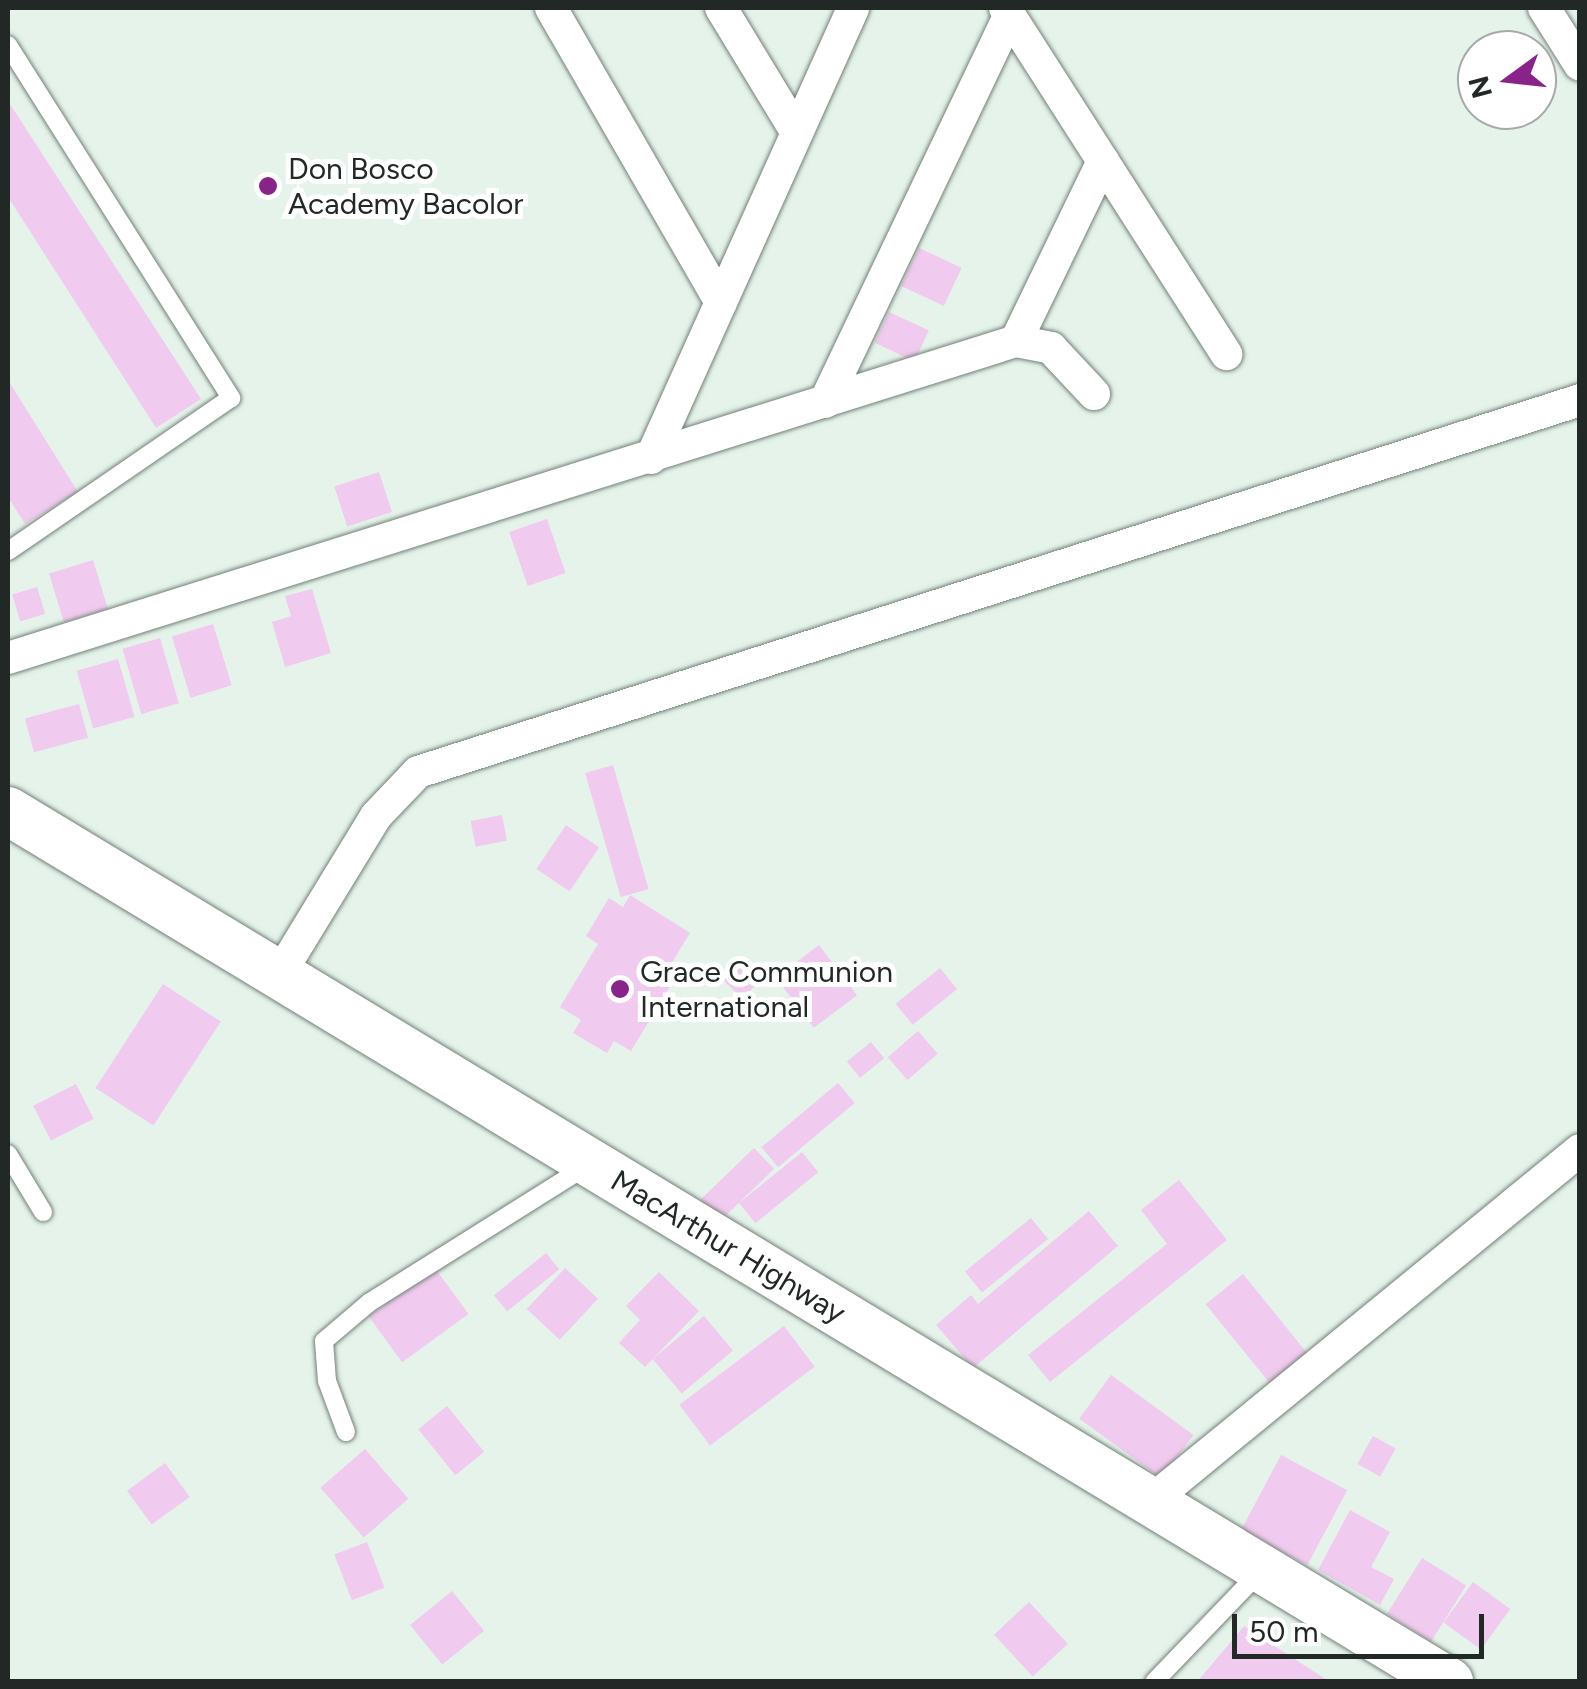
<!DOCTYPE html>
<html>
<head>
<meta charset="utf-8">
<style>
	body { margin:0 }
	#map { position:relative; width:1587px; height:1689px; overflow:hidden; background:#e5f3eb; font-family:Figtree,sans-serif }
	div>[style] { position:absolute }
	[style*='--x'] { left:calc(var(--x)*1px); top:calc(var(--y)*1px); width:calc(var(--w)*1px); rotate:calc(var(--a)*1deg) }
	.building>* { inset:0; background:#f1caef; transform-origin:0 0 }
	.roads { filter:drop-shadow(0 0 2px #738078) drop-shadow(0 0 2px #738078) }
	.service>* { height:18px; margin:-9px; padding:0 9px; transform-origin:9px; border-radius:9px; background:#fff }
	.minor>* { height:32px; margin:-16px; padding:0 16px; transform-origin:16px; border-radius:16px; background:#fff }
	.secondary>* { height:48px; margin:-24px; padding:0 24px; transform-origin:24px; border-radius:24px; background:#fff }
	.dots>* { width:28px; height:28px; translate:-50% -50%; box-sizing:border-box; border:5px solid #fff; border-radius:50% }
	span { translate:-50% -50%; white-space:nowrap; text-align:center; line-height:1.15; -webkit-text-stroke:10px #fff; paint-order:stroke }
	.poi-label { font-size:30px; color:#222825 }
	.left { translate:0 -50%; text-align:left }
	.street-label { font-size:30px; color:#222825 }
	.frame { position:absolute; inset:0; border:10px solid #222825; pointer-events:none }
	.north { position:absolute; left:1457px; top:30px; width:100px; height:100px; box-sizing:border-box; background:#fff; border:2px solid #a7a9a8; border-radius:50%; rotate:255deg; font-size:28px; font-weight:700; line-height:40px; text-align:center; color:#222825 }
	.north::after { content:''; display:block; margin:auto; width:35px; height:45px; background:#89238a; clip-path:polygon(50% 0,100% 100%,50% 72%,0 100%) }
	.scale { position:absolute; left:1232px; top:1614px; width:252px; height:45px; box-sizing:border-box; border:5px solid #222825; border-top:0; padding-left:12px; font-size:30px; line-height:35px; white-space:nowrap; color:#222825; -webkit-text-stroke:8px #fff; paint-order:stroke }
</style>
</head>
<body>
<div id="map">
	<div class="building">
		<div style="clip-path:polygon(8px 101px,201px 399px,156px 428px,8px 197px)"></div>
		<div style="left:919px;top:248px;width:47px;height:42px;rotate:25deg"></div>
		<div style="left:889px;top:312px;width:44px;height:34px;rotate:25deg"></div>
		<div style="clip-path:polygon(8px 380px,78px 492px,25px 524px,8px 497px)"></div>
		<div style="left:379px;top:472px;width:42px;height:47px;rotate:72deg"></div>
		<div style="left:547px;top:519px;width:57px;height:40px;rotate:71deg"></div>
		<div style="left:93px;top:560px;width:51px;height:46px;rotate:73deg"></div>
		<div style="left:37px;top:587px;width:28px;height:26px;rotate:73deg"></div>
		<div style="clip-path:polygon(312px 589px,331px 653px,285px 667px,272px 622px,291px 616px,285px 596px)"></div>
		<div style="left:213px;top:624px;width:64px;height:43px;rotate:73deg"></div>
		<div style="left:160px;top:638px;width:68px;height:39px;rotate:74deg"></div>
		<div style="left:118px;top:659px;width:60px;height:43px;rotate:74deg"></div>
		<div style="left:79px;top:704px;width:35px;height:56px;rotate:75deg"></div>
		<div style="left:613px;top:765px;width:129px;height:29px;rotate:74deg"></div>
		<div style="left:502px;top:815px;width:26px;height:32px;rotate:79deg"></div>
		<div style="left:566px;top:825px;width:40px;height:53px;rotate:34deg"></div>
		<div style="clip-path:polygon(630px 895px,690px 933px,671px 964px,680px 970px,631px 1051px,614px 1041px,607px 1053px,573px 1033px,581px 1020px,560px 1007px,598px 944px,586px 936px,609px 898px,623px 907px)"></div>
		<div style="left:819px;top:945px;width:63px;height:54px;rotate:53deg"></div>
		<div style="left:738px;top:962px;width:29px;height:23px;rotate:46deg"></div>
		<div style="left:940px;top:968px;width:27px;height:57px;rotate:51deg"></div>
		<div style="left:163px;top:984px;width:69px;height:124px;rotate:33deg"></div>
		<div style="left:918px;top:1031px;width:30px;height:40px;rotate:49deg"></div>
		<div style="left:871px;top:1042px;width:21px;height:31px;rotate:51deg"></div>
		<div style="left:838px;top:1083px;width:26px;height:100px;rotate:50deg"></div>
		<div style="left:76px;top:1084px;width:39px;height:48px;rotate:63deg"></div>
		<div style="left:754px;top:1148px;width:29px;height:75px;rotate:46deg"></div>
		<div style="left:802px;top:1152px;width:26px;height:81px;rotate:51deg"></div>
		<div style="clip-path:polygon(1179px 1180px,1227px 1240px,1050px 1382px,1028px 1355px,1167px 1244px,1141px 1210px)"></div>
		<div style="clip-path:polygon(1089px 1211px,1118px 1246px,973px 1368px,936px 1325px,971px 1295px,978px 1304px)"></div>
		<div style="left:1031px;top:1218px;width:27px;height:85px;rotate:51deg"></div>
		<div style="left:546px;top:1253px;width:21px;height:67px;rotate:51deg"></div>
		<div style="left:435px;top:1268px;width:57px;height:82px;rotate:54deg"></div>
		<div style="left:565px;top:1268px;width:45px;height:56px;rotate:43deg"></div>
		<div style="clip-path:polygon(659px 1272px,699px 1311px,645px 1367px,619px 1343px,640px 1320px,626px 1306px)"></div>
		<div style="left:1243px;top:1274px;width:107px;height:48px;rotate:51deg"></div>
		<div style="left:704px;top:1316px;width:45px;height:67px;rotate:50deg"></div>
		<div style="left:784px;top:1326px;width:51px;height:131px;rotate:53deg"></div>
		<div style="left:1111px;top:1375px;width:102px;height:54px;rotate:36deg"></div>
		<div style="left:447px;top:1406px;width:59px;height:37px;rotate:51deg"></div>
		<div style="left:1373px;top:1436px;width:26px;height:32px;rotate:29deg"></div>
		<div style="left:365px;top:1449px;width:66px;height:59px;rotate:49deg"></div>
		<div style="left:1281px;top:1455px;width:75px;height:85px;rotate:28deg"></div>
		<div style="left:165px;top:1463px;width:42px;height:47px;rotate:54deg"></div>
		<div style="clip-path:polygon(1350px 1510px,1390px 1532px,1371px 1567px,1394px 1579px,1380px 1605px,1318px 1570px)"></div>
		<div style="left:367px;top:1542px;width:49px;height:35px;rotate:69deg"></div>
		<div style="left:1422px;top:1558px;width:52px;height:66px;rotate:32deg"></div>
		<div style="left:1473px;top:1582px;width:46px;height:50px;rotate:36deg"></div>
		<div style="left:452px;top:1591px;width:51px;height:54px;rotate:51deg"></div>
		<div style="left:1029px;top:1602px;width:57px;height:48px;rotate:47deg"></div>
		<div style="clip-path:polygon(1244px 1626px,1330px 1682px,1197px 1682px)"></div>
	</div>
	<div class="roads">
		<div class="service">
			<div style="--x:8;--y:45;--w:418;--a:57.7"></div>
			<div style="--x:231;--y:398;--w:270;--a:145.5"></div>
			<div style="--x:8;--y:1154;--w:68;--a:58.9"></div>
			<div style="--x:346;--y:1432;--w:54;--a:-110.4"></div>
			<div style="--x:327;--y:1381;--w:40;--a:-94.3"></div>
			<div style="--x:324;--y:1341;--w:60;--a:-40.3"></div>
			<div style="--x:370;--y:1302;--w:254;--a:-32.1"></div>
			<div style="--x:1154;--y:1682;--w:154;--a:-46.1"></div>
		</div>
		<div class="minor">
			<div style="--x:551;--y:8;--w:340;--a:60"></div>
			<div style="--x:721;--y:8;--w:146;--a:58.7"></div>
			<div style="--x:1005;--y:8;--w:411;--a:57.4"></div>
			<div style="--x:1544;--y:8;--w:67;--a:57.7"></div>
			<div style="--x:1016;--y:341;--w:200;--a:-64.2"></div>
			<div style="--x:825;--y:402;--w:429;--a:-64.5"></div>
			<div style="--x:651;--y:458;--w:493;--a:-65.8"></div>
			<div style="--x:8;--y:658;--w:1057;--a:-17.46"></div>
			<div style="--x:1016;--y:341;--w:36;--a:11"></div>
			<div style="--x:1051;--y:348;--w:63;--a:46.9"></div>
			<div style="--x:279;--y:975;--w:186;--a:-58.6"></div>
			<div style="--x:376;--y:816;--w:61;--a:-46.3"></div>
			<div style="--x:418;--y:772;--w:1220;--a:-17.75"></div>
			<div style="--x:1152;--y:1500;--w:553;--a:-39.27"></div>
		</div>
		<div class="secondary">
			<div style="--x:8;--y:811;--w:1684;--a:31.15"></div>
		</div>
	</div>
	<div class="dots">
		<div style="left:268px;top:186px;background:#89238a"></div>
		<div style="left:620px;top:989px;background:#89238a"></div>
	</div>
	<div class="poi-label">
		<span class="left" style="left:288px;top:186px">Don Bosco<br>Academy Bacolor</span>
		<span class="left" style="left:640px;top:989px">Grace Communion<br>International</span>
	</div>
	<div class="street-label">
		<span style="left:728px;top:1247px;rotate:31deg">MacArthur Highway</span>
	</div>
	<div class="frame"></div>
	<div class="north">N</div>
	<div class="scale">50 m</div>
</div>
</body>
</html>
